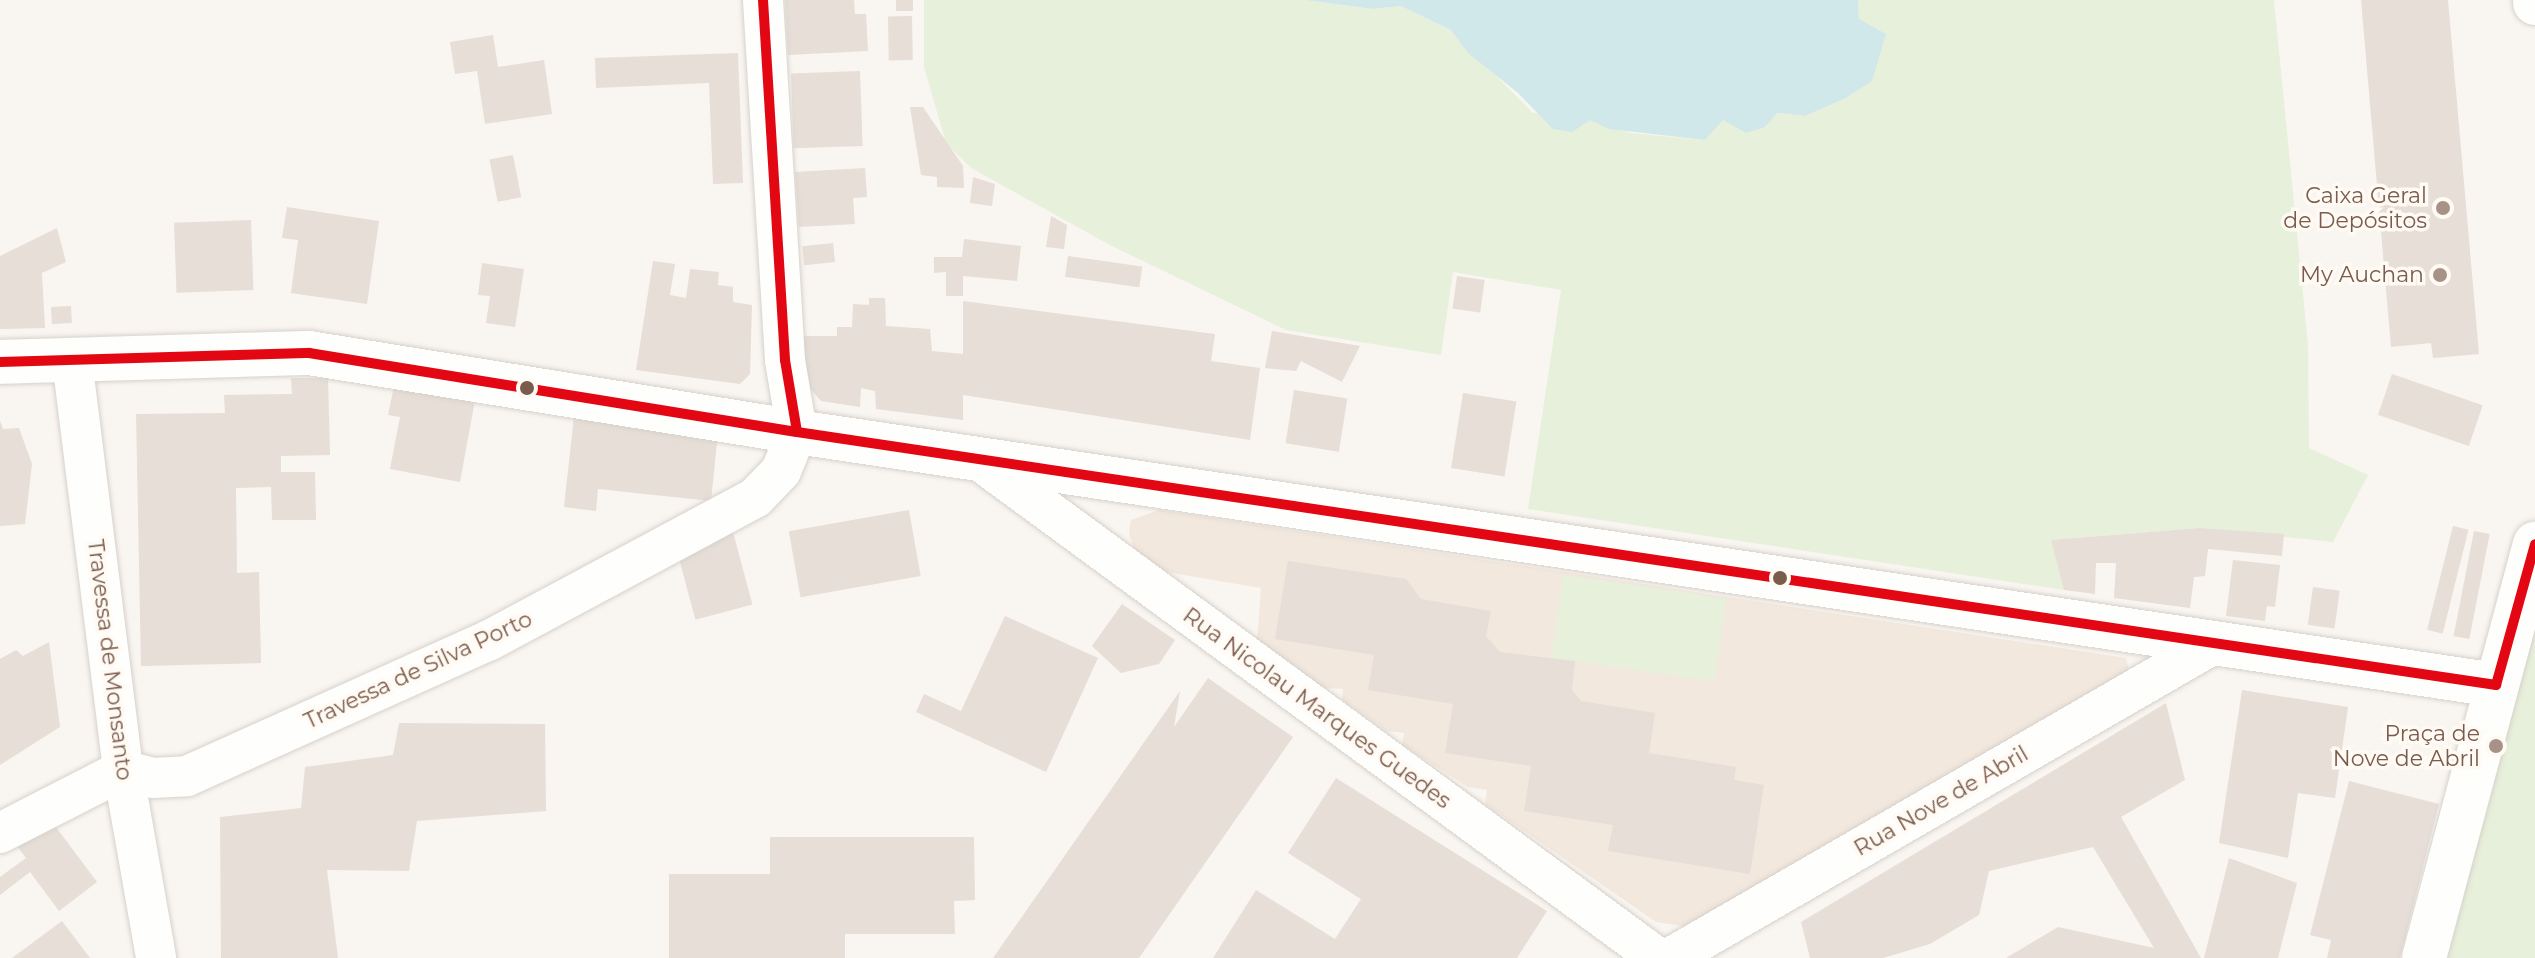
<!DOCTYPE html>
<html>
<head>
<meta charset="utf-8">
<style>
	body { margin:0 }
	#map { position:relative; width:2535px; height:958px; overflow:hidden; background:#f9f5f0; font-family:Montserrat,sans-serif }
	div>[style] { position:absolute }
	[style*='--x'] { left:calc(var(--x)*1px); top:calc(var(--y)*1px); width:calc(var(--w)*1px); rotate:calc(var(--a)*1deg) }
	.residential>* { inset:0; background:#f2e8de }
	.green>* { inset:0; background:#e7f0db; transform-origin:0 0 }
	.water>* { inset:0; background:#d0e8ea }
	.building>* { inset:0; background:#e6ded7; transform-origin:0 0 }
	.roads { filter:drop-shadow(0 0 2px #d7d1cb) drop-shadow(0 0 2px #d7d1cb) }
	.minor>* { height:40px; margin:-20px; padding:0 20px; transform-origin:20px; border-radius:20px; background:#fefefd }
	.tertiary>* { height:44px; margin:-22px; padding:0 22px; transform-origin:22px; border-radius:22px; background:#fefefd }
	.secondary>* { height:44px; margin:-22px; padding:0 22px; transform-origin:22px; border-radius:22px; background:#fefefd }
	.bus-1>* { height:10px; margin:-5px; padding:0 5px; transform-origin:5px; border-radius:5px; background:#e30613 }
	.dots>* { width:22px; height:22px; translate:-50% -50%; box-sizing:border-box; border:4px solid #fffaf3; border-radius:50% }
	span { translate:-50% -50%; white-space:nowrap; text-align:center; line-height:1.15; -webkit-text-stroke:7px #fffaf3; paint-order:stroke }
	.poi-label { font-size:22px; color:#7a5c4d }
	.right { translate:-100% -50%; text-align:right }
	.street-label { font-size:22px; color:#7a5c4d }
</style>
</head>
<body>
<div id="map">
	<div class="residential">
		<div style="clip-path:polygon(1159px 510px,2126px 658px,2132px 682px,1689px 927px,1656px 922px,1485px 804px,1487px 790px,1468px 787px,1402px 745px,1404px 733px,1386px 731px,1342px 700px,1343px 689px,1322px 688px,1257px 641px,1261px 588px,1166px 572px,1135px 550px,1129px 534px,1131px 520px)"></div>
	</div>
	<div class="green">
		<div style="clip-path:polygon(924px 0,1305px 0,1373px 9px,1401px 6px,1451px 30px,1533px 113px,1590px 120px,1631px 133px,1704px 140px,1723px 120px,1765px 127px,1776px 113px,1805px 116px,1844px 99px,1859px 19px,1858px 0,2274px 0,2308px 345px,2309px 448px,2368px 475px,2333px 542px,2200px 528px,2052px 540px,2064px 590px,1528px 509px,1561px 290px,1453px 272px,1441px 355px,1286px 330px,1110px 245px,971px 168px,946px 143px,924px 67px)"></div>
		<div style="left:1563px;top:575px;width:165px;height:84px;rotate:8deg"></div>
		<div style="clip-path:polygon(2535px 599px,2535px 958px,2441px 958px)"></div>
	</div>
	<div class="water">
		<div style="clip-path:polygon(1305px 0,1858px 0,1859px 19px,1886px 34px,1872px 81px,1844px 99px,1805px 116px,1777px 113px,1765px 127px,1746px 133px,1723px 120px,1705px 140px,1609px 129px,1590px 120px,1572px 132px,1553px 129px,1518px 93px,1468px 53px,1451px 30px,1401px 6px,1373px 9px)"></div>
	</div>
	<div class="building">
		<div style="clip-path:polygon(785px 0,854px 0,855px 14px,866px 14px,868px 51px,788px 55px)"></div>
		<div style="left:896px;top:0;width:17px;height:11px"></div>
		<div style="clip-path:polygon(2361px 0,2448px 0,2479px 354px,2433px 358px,2431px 343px,2391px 347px)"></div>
		<div style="left:912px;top:16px;width:44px;height:24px;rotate:89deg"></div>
		<div style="clip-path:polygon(493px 35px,498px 67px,544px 60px,552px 114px,485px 124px,477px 71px,455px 74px,450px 42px)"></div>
		<div style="clip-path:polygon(738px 53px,743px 183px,713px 184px,709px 83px,596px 88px,595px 58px)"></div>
		<div style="left:860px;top:71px;width:75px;height:69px;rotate:88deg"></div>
		<div style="clip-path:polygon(910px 107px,923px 107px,963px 166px,964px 188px,937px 187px,937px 177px,921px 175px)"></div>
		<div style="left:513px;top:155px;width:43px;height:24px;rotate:79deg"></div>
		<div style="clip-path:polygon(865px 168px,867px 197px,853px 198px,855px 224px,799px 227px,795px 172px)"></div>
		<div style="clip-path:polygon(973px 177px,995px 184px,992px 206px,970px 203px)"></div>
		<div style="clip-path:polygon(287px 207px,379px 221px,367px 304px,291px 293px,298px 240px,282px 238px)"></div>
		<div style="clip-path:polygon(1051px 216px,1067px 225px,1064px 249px,1046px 247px)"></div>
		<div style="left:251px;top:220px;width:70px;height:77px;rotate:88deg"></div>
		<div style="clip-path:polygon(57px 228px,66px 262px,42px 273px,45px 328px,0 329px,0 256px)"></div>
		<div style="clip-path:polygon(964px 239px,1021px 246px,1017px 281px,963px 276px,963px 296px,946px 296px,946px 272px,934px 273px,934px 257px,962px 257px)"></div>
		<div style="left:833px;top:243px;width:19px;height:31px;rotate:84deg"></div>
		<div style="left:1068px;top:256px;width:75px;height:21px;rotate:8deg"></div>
		<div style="clip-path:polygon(653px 261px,675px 264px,670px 295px,686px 298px,690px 269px,719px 272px,718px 285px,733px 287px,733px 302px,752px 305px,750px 374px,740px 384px,636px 370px)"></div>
		<div style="clip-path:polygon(482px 263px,524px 269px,515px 327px,486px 323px,490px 296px,478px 295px)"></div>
		<div style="left:1457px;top:276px;width:28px;height:33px;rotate:8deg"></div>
		<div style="clip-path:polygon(869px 298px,885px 298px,886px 326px,930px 329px,932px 351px,963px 354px,963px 301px,1215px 334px,1211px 361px,1260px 368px,1250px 440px,963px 395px,963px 420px,876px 409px,875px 391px,861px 388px,860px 407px,821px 401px,805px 383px,802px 336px,837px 336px,837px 327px,852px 327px,853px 304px,869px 305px)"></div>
		<div style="left:71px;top:306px;width:17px;height:20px;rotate:87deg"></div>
		<div style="clip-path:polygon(1272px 331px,1360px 346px,1342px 382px,1301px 361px,1296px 371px,1265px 368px)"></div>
		<div style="left:2392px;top:374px;width:96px;height:43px;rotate:19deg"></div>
		<div style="clip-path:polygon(291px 378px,328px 378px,330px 455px,281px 456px,281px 472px,315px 472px,316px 520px,272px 520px,271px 487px,236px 488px,237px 573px,259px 572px,261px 663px,141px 666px,136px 414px,225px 413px,224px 395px,292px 394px)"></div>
		<div style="clip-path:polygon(394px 386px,475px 400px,460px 482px,390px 469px,400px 417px,388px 415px)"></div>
		<div style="left:1294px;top:390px;width:54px;height:54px;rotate:9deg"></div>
		<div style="left:1463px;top:393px;width:54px;height:76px;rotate:9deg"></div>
		<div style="clip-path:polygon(574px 416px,718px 432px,711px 501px,598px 489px,596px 511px,564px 507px)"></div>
		<div style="clip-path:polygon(0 421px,3px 429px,19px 428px,32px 464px,25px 524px,0 526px)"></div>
		<div style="left:909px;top:510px;width:67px;height:122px;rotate:80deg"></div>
		<div style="left:2453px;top:526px;width:16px;height:107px;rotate:14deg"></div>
		<div style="clip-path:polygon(2200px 528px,2284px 534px,2282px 556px,2208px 549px,2205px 576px,2194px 577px,2190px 608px,2114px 598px,2116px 563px,2096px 563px,2095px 594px,2064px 590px,2051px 540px)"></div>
		<div style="left:2474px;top:531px;width:16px;height:107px;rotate:11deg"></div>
		<div style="left:733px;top:532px;width:75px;height:59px;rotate:75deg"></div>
		<div style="clip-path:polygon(2233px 560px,2280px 565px,2275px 607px,2267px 606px,2265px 621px,2226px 616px)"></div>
		<div style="clip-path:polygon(1288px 561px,1406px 579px,1421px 599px,1491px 611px,1486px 636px,1500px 652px,1575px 661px,1572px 690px,1581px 701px,1655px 713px,1649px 753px,1736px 767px,1734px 780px,1764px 785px,1750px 874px,1608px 851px,1613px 825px,1524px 811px,1531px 766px,1445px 753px,1453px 704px,1368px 690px,1374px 655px,1275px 639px)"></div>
		<div style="left:2313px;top:587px;width:27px;height:38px;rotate:8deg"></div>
		<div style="clip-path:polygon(1122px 604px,1175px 640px,1159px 664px,1121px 673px,1092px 646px)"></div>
		<div style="clip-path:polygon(1005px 616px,1098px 658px,1046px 772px,916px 712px,924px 694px,961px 711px)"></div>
		<div style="clip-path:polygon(49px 642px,60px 727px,0 765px,0 659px,16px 650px,23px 656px)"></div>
		<div style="clip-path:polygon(1208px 678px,1293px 737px,1139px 958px,993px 958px,1180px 691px,1174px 727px)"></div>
		<div style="clip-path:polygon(2242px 690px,2348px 707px,2335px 798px,2298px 793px,2288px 858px,2219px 843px)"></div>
		<div style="clip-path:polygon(2166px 703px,2185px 780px,2121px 817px,2201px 958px,2006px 958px,2058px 927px,2154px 948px,2093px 847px,1989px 871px,1979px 915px,1930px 944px,1883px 958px,1810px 958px,1801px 922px)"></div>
		<div style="clip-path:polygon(399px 723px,545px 724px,546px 811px,417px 821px,409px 871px,327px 870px,338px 958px,221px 958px,220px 817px,301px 808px,305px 767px,393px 755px)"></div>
		<div style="clip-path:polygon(1336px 778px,1547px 911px,1517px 958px,1213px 958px,1256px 890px,1335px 939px,1361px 899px,1288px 853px)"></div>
		<div style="clip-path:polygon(2349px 781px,2439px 804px,2400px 958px,2327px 958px,2331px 940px,2310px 935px)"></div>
		<div style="clip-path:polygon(47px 815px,97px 882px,59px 911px,30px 872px,0 895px,0 877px,26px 858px,13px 841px)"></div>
		<div style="clip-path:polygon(770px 837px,974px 837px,975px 900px,954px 901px,955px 934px,845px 934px,845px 958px,669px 958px,669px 874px,770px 874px)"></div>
		<div style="clip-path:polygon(2229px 858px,2297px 883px,2278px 958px,2204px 958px)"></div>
		<div style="clip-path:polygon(62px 921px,90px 958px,12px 958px)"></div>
	</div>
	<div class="roads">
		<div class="minor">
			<div style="--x:72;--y:360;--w:413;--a:82.9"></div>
			<div style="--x:123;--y:770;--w:191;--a:80"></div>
			<div style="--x:976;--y:458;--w:846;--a:36.25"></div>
			<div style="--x:0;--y:833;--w:138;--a:-27.1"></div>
			<div style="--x:123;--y:770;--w:31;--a:15"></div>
			<div style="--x:153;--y:778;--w:34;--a:-3"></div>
			<div style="--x:187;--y:776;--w:330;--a:-24.2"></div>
			<div style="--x:488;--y:641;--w:304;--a:-28.2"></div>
			<div style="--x:756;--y:497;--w:36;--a:-46"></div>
			<div style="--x:781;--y:471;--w:42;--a:-67.7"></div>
			<div style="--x:797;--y:432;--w:73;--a:-99.5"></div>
			<div style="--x:785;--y:360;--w:361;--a:-93.5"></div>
			<div style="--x:1670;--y:958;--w:626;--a:-30.01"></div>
		</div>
		<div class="tertiary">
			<div style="--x:0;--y:362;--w:309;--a:-1.7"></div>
			<div style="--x:309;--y:353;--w:494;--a:9.2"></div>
			<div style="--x:797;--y:432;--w:1718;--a:8.47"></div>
		</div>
		<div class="secondary">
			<div style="--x:2535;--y:0;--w:3;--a:90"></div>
			<div style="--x:2424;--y:958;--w:429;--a:-75"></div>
		</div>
	</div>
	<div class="bus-1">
		<div style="--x:763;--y:0;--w:361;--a:86.5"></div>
		<div style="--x:785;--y:360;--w:73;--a:80.5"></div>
		<div style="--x:0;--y:362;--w:309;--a:-1.7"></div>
		<div style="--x:309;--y:353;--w:494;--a:9.2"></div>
		<div style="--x:797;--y:432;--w:1718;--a:8.47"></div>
		<div style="--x:2496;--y:685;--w:146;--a:-74.5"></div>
	</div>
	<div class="dots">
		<div style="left:2443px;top:208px;background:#a69286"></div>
		<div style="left:2440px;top:275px;background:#a69286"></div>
		<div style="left:527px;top:388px;background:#7a5c4d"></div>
		<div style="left:1780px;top:578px;background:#7a5c4d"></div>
		<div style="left:2496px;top:746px;background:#a69286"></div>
	</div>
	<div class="poi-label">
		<span class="right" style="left:2427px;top:208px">Caixa Geral<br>de Depósitos</span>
		<span class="right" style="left:2424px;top:275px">My Auchan</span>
		<span class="right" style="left:2480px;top:746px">Praça de<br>Nove de Abril</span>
	</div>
	<div class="street-label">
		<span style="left:110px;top:660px;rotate:83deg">Travessa de Monsanto</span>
		<span style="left:418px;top:670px;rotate:-25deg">Travessa de Silva Porto</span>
		<span style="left:1317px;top:708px;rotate:36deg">Rua Nicolau Marques Guedes</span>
		<span style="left:1941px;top:801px;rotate:-30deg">Rua Nove de Abril</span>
	</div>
</div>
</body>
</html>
